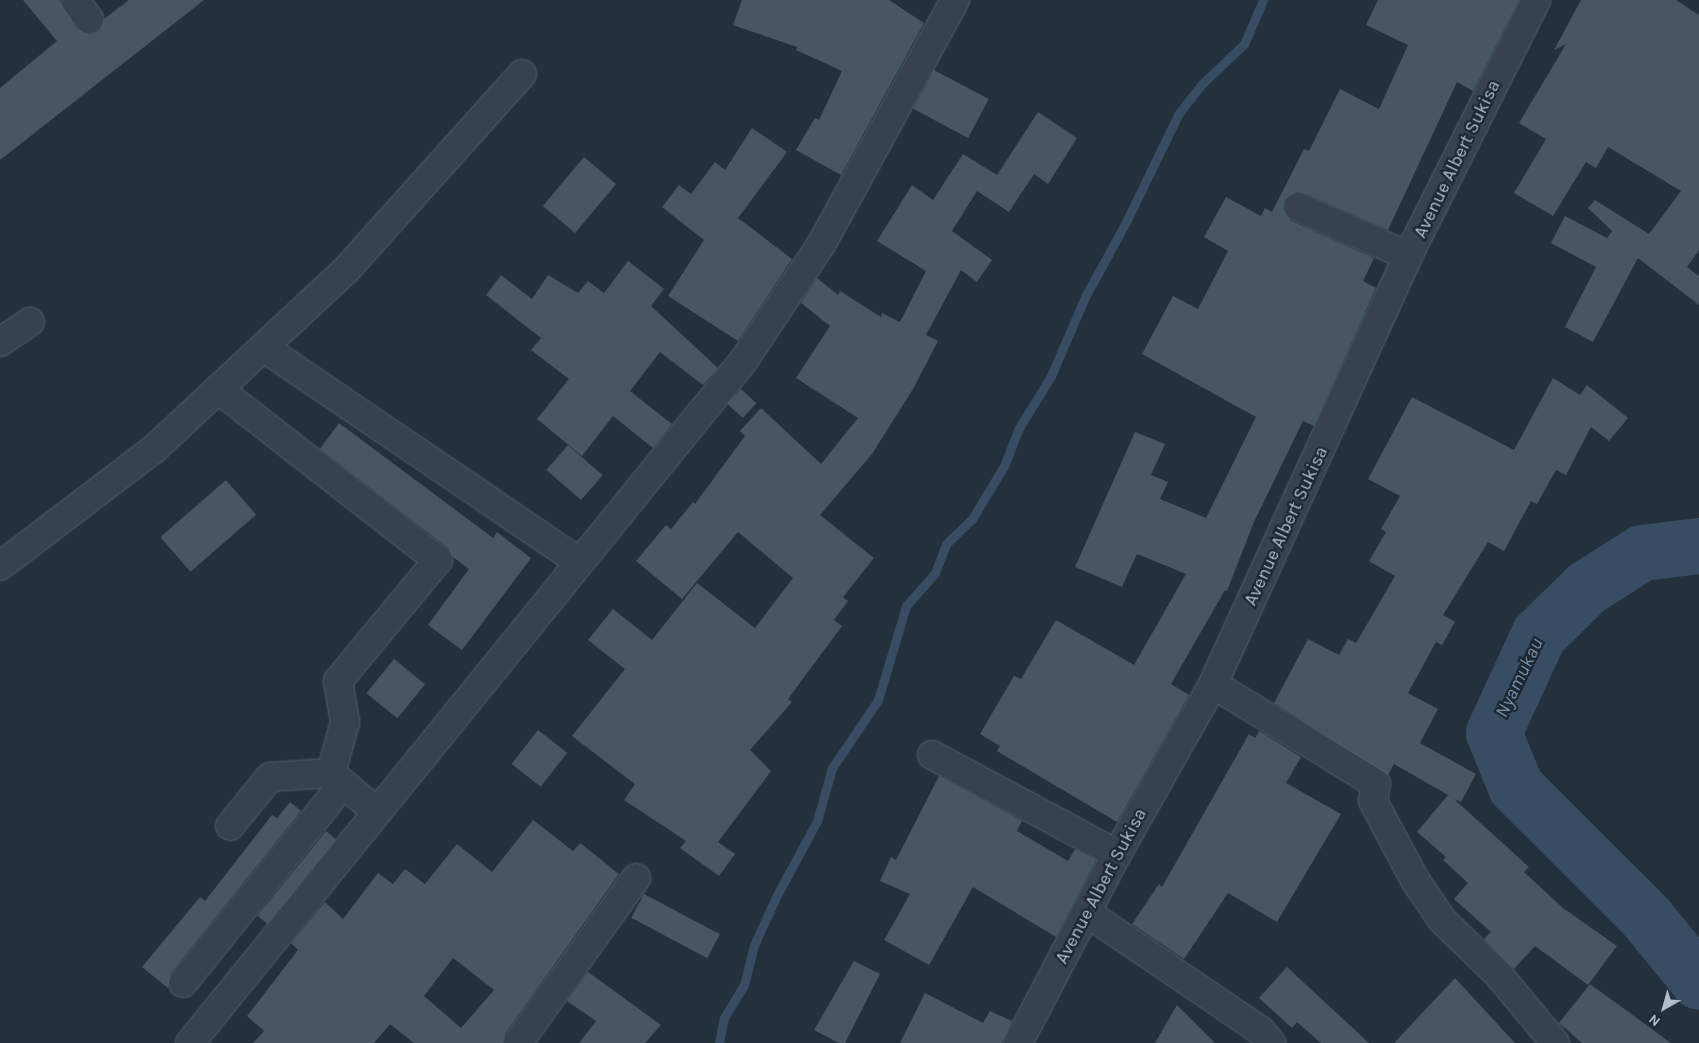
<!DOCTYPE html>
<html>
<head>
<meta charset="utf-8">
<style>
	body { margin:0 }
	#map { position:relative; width:1699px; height:1043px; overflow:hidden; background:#24303c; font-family:Karla,sans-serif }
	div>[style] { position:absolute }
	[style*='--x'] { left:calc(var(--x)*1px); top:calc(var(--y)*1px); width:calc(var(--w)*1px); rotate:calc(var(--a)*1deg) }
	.stream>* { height:9px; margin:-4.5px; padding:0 4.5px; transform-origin:4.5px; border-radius:4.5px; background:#384d63 }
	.river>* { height:56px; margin:-28px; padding:0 28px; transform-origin:28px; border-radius:28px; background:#384d63 }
	.building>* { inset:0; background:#485663; transform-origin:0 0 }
	.roads { filter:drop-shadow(0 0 1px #56606a) drop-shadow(0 0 1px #56606a) }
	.minor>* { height:28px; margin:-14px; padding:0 14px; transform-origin:14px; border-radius:14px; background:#38424c }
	span { translate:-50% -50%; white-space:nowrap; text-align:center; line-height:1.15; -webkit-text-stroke:4.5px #1d2731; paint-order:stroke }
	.street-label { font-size:18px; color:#b3bdc8 }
	.water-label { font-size:19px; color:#7490aa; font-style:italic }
	.north { position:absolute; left:1639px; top:983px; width:50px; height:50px; -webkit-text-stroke:4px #1d2731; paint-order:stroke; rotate:218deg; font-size:14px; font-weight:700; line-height:20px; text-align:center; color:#b3bdc8 }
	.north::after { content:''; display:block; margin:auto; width:18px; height:22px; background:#b3bdc8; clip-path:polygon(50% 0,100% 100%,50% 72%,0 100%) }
</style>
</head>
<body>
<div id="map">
	<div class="stream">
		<div style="--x:719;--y:1043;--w:25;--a:-79"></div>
		<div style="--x:724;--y:1018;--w:39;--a:-59"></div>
		<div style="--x:744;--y:985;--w:41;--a:-76"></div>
		<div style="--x:754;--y:945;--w:53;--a:-65.4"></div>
		<div style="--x:776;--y:897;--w:86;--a:-61.7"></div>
		<div style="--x:817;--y:821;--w:55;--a:-74.2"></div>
		<div style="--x:832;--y:768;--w:82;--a:-55.9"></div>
		<div style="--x:878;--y:700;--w:98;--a:-73.4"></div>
		<div style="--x:906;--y:606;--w:44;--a:-48.7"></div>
		<div style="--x:935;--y:573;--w:31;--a:-69"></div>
		<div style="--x:946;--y:544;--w:36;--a:-44"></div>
		<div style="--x:972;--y:519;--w:62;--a:-58.9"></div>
		<div style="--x:1004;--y:466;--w:41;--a:-68.5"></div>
		<div style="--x:1019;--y:428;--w:61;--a:-58.4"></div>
		<div style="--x:1051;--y:376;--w:86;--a:-66.7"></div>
		<div style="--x:1085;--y:297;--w:83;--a:-61.3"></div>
		<div style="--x:1125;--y:224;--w:123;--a:-64.1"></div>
		<div style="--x:1179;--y:113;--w:34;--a:-52"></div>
		<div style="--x:1200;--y:86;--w:61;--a:-43.7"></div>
		<div style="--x:1244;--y:44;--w:48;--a:-66.6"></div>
	</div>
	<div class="river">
		<div style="--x:1699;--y:546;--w:57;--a:173"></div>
		<div style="--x:1642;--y:553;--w:65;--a:147.5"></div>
		<div style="--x:1587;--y:588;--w:67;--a:135.6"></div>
		<div style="--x:1539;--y:635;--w:108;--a:114.7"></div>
		<div style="--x:1494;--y:733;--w:58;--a:67.8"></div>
		<div style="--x:1516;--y:787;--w:185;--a:45"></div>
		<div style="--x:1647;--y:918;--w:82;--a:50.9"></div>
	</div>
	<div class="building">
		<div style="clip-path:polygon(23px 0,59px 0,76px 28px,90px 35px,99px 31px,104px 19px,129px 0,204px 0,0 160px,0 88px,57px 41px)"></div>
		<div style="clip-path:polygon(742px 0,889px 0,924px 23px,841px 175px,796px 150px,815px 118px,819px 120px,842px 71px,796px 50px,797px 47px,733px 25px)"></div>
		<div style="clip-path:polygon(1378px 0,1519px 0,1473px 91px,1457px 82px,1388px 230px,1304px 193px,1296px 192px,1284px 200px,1283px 209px,1291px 221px,1374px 258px,1363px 281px,1376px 288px,1314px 426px,1303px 421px,1254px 522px,1227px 591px,1225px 590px,1171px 684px,1189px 695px,1117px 822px,997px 751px,1000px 746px,980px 734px,1014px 676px,1021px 679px,1056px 620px,1134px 665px,1186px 574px,1137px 554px,1122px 587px,1075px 567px,1135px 432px,1165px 444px,1151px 475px,1168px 482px,1160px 499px,1206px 518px,1256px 417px,1142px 354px,1173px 296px,1198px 309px,1228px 251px,1204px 237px,1226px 197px,1261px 216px,1265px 208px,1272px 212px,1304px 149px,1309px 151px,1340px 89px,1379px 109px,1408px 45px,1366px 25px)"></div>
		<div style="clip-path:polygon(1581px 0,1676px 0,1699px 15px,1699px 250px,1687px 267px,1699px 276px,1699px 305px,1638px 258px,1593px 342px,1565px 327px,1596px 267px,1551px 243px,1565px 216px,1607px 238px,1612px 231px,1588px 208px,1595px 200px,1649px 234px,1681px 191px,1608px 147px,1596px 168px,1586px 162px,1553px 216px,1514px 193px,1546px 139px,1519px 123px,1566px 44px,1554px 50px)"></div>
		<div style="left:934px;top:70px;width:62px;height:44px;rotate:28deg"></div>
		<div style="clip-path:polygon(1038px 112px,1077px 138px,1048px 184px,1034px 174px,1009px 212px,977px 191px,952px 231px,992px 260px,977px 282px,961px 270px,926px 335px,938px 341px,913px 389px,872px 454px,820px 515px,874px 558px,843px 597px,848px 601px,834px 620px,842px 626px,788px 699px,792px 702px,750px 750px,771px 771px,718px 842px,735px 854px,719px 876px,680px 848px,686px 841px,624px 800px,635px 784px,572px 736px,625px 669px,588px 640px,613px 609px,652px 640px,697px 583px,755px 628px,793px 578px,738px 532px,682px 599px,636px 561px,666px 525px,671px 529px,693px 502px,695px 504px,745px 436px,740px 431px,761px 408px,821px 464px,858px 418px,796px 378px,830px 326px,801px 303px,817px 278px,838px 295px,840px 291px,881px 317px,882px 313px,900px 322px,926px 271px,877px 241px,912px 185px,933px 200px,963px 154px,997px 175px)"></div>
		<div style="clip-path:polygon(752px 128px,787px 152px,738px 218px,792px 259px,738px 341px,668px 296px,704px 240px,662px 207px,679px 185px,691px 194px,715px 162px,725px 170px)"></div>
		<div style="left:584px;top:157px;width:42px;height:64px;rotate:40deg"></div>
		<div style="clip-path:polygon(628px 261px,664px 289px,651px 306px,718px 368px,703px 385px,660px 352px,630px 391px,672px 424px,653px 448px,613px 416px,582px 456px,537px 419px,569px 379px,531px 350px,541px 338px,486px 295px,501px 275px,532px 299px,548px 275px,578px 293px,588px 281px,604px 293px)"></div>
		<div style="clip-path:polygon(1553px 378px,1580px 395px,1587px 385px,1628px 418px,1609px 441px,1591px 427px,1566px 475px,1556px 470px,1537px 504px,1531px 501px,1504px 551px,1488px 542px,1443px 615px,1455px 622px,1442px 645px,1436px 642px,1408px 693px,1438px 709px,1420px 743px,1476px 774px,1461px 802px,1454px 799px,1529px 867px,1524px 872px,1563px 908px,1617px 946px,1588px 985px,1535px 946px,1514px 969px,1484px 939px,1491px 932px,1454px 899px,1468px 883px,1443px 860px,1446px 857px,1417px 832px,1448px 795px,1394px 764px,1388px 775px,1274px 703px,1308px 639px,1339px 655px,1348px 639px,1356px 643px,1395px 576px,1369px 561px,1386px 532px,1381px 529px,1400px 496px,1368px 479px,1412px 397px,1514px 450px)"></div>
		<div style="left:741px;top:389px;width:21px;height:20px;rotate:43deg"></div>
		<div style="clip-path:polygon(339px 423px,493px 538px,497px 532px,531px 558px,462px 650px,428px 625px,469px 569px,453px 557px,448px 548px,320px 449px)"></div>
		<div style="left:568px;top:445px;width:46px;height:33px;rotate:41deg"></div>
		<div style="left:226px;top:480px;width:46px;height:87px;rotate:49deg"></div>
		<div style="left:394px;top:659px;width:40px;height:44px;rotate:39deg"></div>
		<div style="left:538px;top:730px;width:37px;height:43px;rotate:38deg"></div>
		<div style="clip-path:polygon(1259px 731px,1301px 757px,1286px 783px,1341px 814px,1277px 922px,1228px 893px,1184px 959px,1132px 924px,1159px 884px,1162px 887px,1249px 734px,1255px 738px)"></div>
		<div style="clip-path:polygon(939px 776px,1022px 821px,1017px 831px,1068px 861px,1075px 849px,1096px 860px,1056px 937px,973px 887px,929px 965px,884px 940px,910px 894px,880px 881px,891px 857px,896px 860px)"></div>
		<div style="clip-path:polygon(290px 802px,301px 811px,171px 973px,168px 988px,142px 967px,200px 897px,205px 901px,272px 815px,277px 818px)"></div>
		<div style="clip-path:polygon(evenodd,533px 820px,573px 851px,580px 843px,619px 874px,505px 1034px,503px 1043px,414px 1043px,390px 1024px,374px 1043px,253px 1043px,264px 1031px,247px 1016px,298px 950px,291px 943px,325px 902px,343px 919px,378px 873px,393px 884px,405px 869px,425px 884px,457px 844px,492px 872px,533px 820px,453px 958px,494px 990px,461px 1028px,424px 996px,453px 958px)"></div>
		<div style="left:326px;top:831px;width:13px;height:109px;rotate:39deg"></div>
		<div style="left:644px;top:894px;width:86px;height:27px;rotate:28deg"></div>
		<div style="clip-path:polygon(854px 961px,880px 974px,845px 1043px,839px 1043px,814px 1030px)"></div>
		<div style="clip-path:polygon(1287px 967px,1369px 1043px,1321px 1043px,1297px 1022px,1292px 1028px,1259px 998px)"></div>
		<div style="clip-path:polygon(588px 972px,661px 1025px,645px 1043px,579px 1043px,596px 1021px,567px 1001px)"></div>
		<div style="clip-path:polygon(1455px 978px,1515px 1043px,1394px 1043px)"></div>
		<div style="clip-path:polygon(1590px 984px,1671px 1043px,1582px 1043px,1559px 1023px)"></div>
		<div style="clip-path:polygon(925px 993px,983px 1023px,990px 1011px,1012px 1021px,1002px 1043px,900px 1043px)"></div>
		<div style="clip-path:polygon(1177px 1005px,1215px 1043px,1155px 1043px)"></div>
	</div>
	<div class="roads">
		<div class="minor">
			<div style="--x:75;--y:0;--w:24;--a:54"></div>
			<div style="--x:1298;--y:207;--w:120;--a:24"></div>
			<div style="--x:0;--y:342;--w:36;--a:-34"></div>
			<div style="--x:263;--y:347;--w:382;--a:34.2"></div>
			<div style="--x:218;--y:389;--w:279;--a:37.9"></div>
			<div style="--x:438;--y:560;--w:157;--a:129.6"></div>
			<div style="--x:338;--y:681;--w:42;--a:80.3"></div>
			<div style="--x:345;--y:722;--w:53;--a:105.4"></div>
			<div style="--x:0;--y:566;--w:192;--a:-37.2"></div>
			<div style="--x:153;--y:450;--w:265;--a:-43"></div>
			<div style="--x:347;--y:269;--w:262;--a:-48.1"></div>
			<div style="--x:1213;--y:684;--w:191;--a:31.5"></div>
			<div style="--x:1376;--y:784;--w:17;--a:100"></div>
			<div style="--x:1373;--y:801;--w:89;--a:62"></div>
			<div style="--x:1415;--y:880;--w:50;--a:55.7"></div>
			<div style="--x:1443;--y:921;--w:76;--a:43.9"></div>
			<div style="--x:1498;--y:974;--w:89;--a:50.4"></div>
			<div style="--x:932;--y:755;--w:210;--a:28.2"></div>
			<div style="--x:230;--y:826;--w:63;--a:-50.8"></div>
			<div style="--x:270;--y:777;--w:61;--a:-3.8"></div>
			<div style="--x:331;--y:773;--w:60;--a:40.3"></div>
			<div style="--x:1086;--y:912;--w:212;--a:34.2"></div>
			<div style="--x:1261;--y:1031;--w:16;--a:50"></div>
			<div style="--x:183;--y:983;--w:255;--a:-51.2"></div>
			<div style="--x:190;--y:1043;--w:879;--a:-50.95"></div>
			<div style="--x:744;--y:360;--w:141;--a:-56.3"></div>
			<div style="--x:822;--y:243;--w:277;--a:-61.3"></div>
			<div style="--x:518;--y:1043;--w:203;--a:-54.4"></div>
			<div style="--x:1018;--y:1043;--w:213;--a:-62.4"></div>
			<div style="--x:1117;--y:854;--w:195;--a:-60.5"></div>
			<div style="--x:1213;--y:684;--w:470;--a:-65.5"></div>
			<div style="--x:1408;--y:256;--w:286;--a:-63.4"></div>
		</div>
	</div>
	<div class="street-label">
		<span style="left:1457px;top:159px;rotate:-64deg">Avenue Albert Sukisa</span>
		<span style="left:1286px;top:526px;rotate:-65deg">Avenue Albert Sukisa</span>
		<span style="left:1101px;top:886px;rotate:-62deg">Avenue Albert Sukisa</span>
	</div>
	<div class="water-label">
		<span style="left:1520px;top:678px;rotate:-64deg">Nyamukau</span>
	</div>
	<div class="north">N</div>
</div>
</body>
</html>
